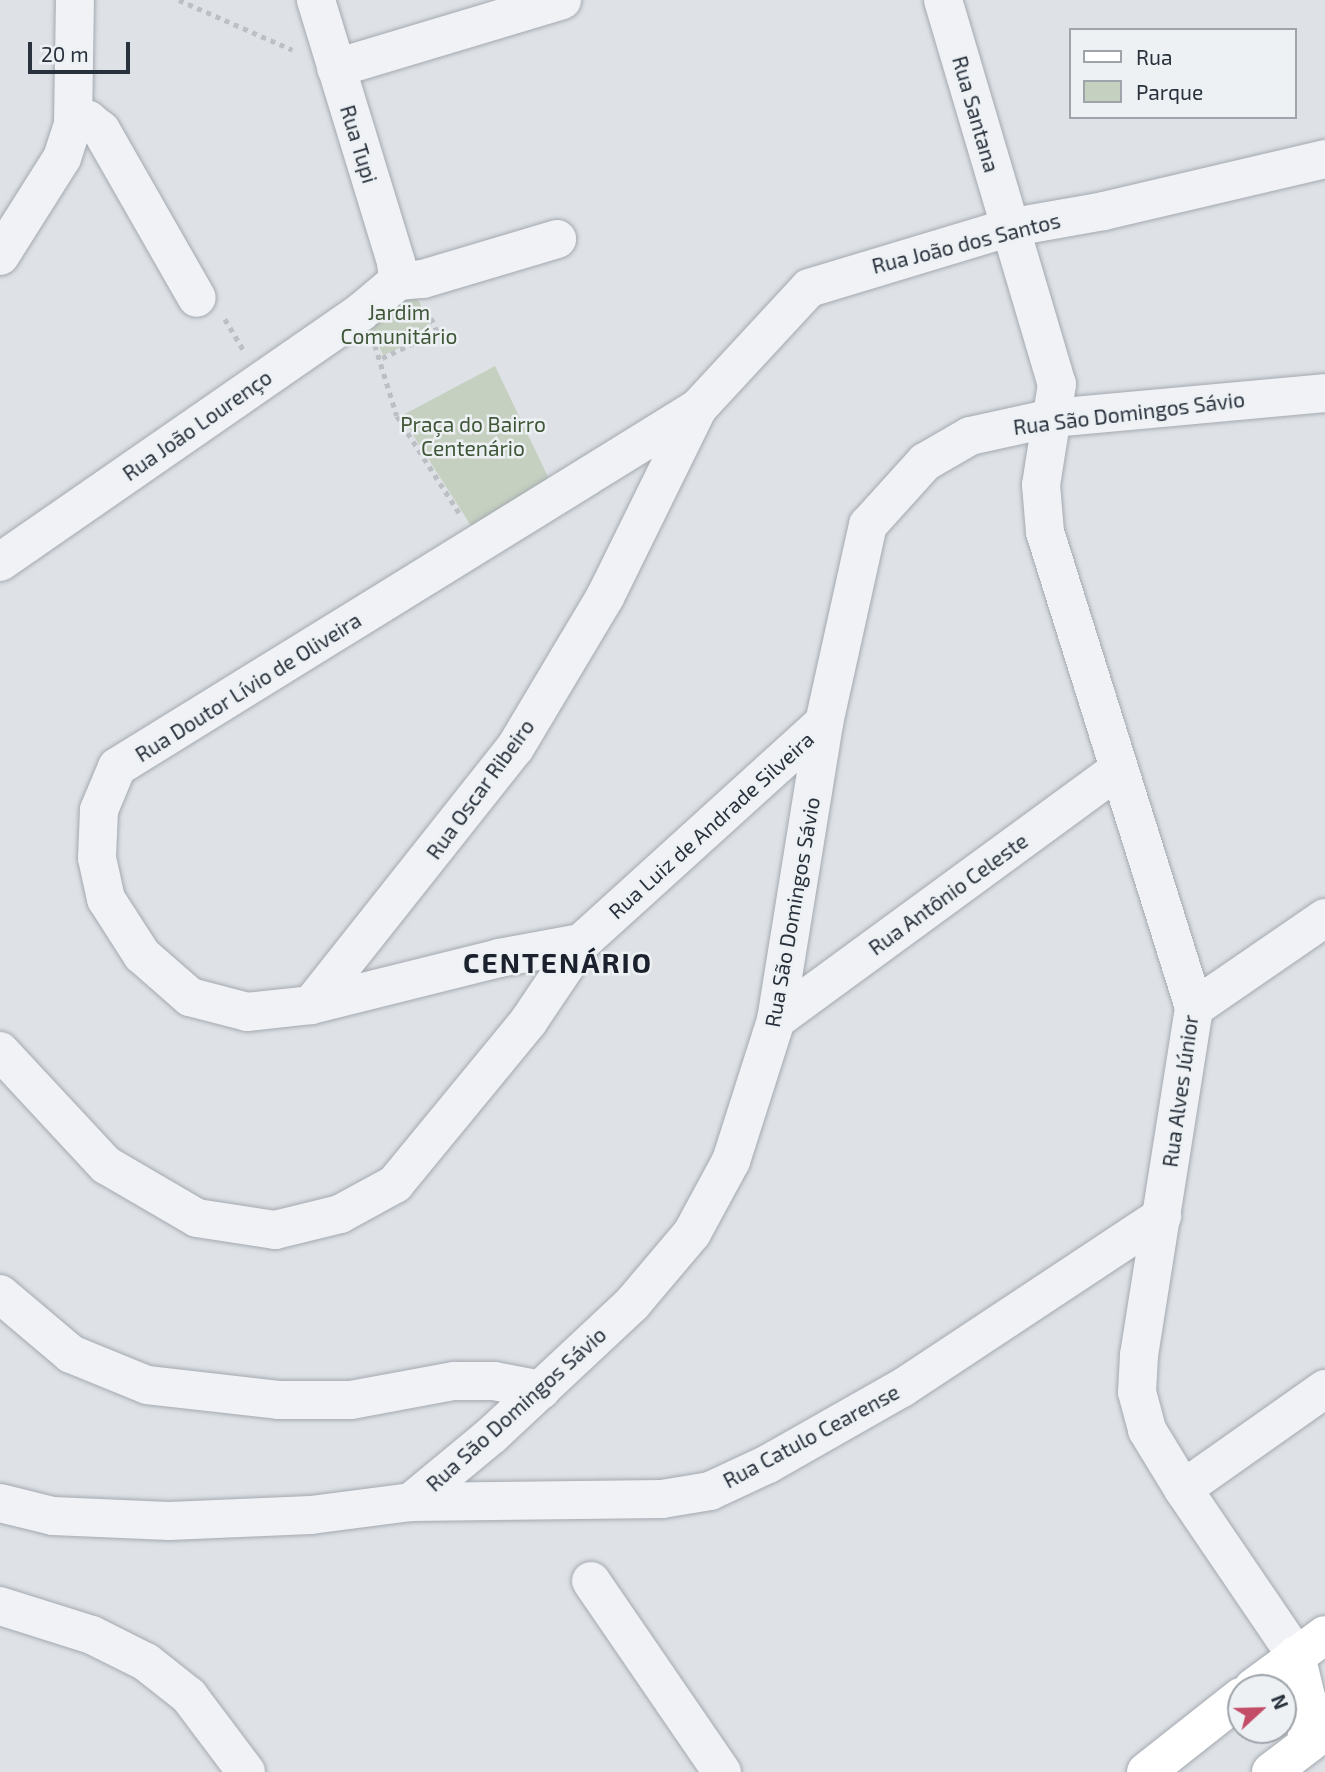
<!DOCTYPE html>
<html>
<head>
<meta charset="utf-8">
<style>
	body { margin:0 }
	#map { position:relative; width:1325px; height:1772px; overflow:hidden; background:#dee2e6; font-family:"Exo 2",sans-serif }
	div>[style] { position:absolute }
	[style*='--x'] { left:calc(var(--x)*1px); top:calc(var(--y)*1px); width:calc(var(--w)*1px); rotate:calc(var(--a)*1deg) }
	.green>* { inset:0; background:#c5d0c0; transform-origin:0 0 }
	.path>* { height:4.5px; margin-top:-2.25px; transform-origin:0; background:repeating-linear-gradient(90deg,#bcc0c5 0 5px,transparent 0 10px) }
	.roads { filter:drop-shadow(0 0 2px #a4a9b0) drop-shadow(0 0 2px #a4a9b0) }
	.minor>* { height:38px; margin:-19px; padding:0 19px; transform-origin:19px; border-radius:19px; background:#f0f2f5 }
	.major>* { height:38px; margin:-19px; padding:0 19px; transform-origin:19px; border-radius:19px; background:#fff }
	span { translate:-50% -50%; white-space:nowrap; text-align:center; line-height:1.15; -webkit-text-stroke:5px #edf1f4; paint-order:stroke }
	.street-label { font-size:21px; color:#28313c }
	.park-label { font-size:21px; color:#3f5637 }
	.district-label { font-size:28px; color:#1b222d; font-weight:700; letter-spacing:2px }
	.legend { position:absolute; left:1069px; top:28px; width:228px; height:91px; box-sizing:border-box; background:#edf1f4; border:2px solid #9ea4aa; margin:0; padding:9px 12px; list-style:none; font-size:21px; color:#28313c }
	.legend li { display:flex; align-items:center; gap:14px; height:35px }
	.legend b { width:35px; border:2px solid #9ea4aa }
	.north { position:absolute; left:1227px; top:1674px; width:70px; height:70px; box-sizing:border-box; background:#edf1f4; border:2px solid #9ea4aa; border-radius:50%; rotate:68deg; font-size:19px; font-weight:700; line-height:28px; text-align:center; color:#28313c }
	.north::after { content:''; display:block; margin:auto; width:24px; height:32px; background:#c34c66; clip-path:polygon(50% 0,100% 100%,50% 72%,0 100%) }
	.scale { position:absolute; left:28px; top:42px; width:102px; height:32px; box-sizing:border-box; border:4px solid #28313c; border-top:0; padding-left:9px; font-size:21px; line-height:24px; white-space:nowrap; color:#28313c; -webkit-text-stroke:5px #edf1f4; paint-order:stroke }
</style>
</head>
<body>
<div id="map">
	<div class="green">
		<div style="left:415px;top:293px;width:43px;height:55px;rotate:65deg"></div>
		<div style="clip-path:polygon(495px 366px,551px 483px,475px 532px,401px 416px)"></div>
	</div>
	<div class="path">
		<div style="--x:179;--y:0;--w:124;--a:23.7"></div>
		<div style="--x:225;--y:319;--w:37;--a:59"></div>
		<div style="--x:375;--y:345;--w:74;--a:72.8"></div>
		<div style="--x:397;--y:416;--w:117;--a:57.3"></div>
		<div style="--x:382;--y:358;--w:61;--a:-25.3"></div>
		<div style="--x:437;--y:332;--w:22;--a:-114"></div>
	</div>
	<div class="roads">
		<div class="minor">
			<div style="--x:943;--y:0;--w:401;--a:73.5"></div>
			<div style="--x:1057;--y:384;--w:102;--a:99"></div>
			<div style="--x:1041;--y:485;--w:47;--a:85.1"></div>
			<div style="--x:1045;--y:532;--w:499;--a:72.6"></div>
			<div style="--x:1194;--y:1008;--w:351;--a:99"></div>
			<div style="--x:1139;--y:1355;--w:37;--a:93"></div>
			<div style="--x:1137;--y:1392;--w:39;--a:75"></div>
			<div style="--x:1147;--y:1430;--w:69;--a:58.6"></div>
			<div style="--x:1183;--y:1489;--w:201;--a:55.8"></div>
			<div style="--x:336;--y:68;--w:236;--a:-16.7"></div>
			<div style="--x:73;--y:124;--w:16;--a:-15"></div>
			<div style="--x:88;--y:120;--w:16;--a:38"></div>
			<div style="--x:101;--y:130;--w:193;--a:60.3"></div>
			<div style="--x:0;--y:256;--w:116;--a:-57.7"></div>
			<div style="--x:62;--y:158;--w:36;--a:-72"></div>
			<div style="--x:73;--y:124;--w:124;--a:-89.1"></div>
			<div style="--x:398;--y:281;--w:25;--a:-5"></div>
			<div style="--x:423;--y:279;--w:140;--a:-16.6"></div>
			<div style="--x:698;--y:408;--w:163;--a:-47.2"></div>
			<div style="--x:809;--y:288;--w:208;--a:-16.8"></div>
			<div style="--x:1008;--y:228;--w:97;--a:-10"></div>
			<div style="--x:1104;--y:211;--w:227;--a:-13.2"></div>
			<div style="--x:0;--y:562;--w:439;--a:-34.7"></div>
			<div style="--x:361;--y:312;--w:48;--a:-40"></div>
			<div style="--x:398;--y:281;--w:19;--a:-96"></div>
			<div style="--x:396;--y:262;--w:274;--a:-107"></div>
			<div style="--x:311;--y:1005;--w:328;--a:-51.6"></div>
			<div style="--x:515;--y:748;--w:176;--a:-59.2"></div>
			<div style="--x:605;--y:597;--w:211;--a:-63.8"></div>
			<div style="--x:698;--y:408;--w:683;--a:148.29"></div>
			<div style="--x:117;--y:767;--w:47;--a:112.7"></div>
			<div style="--x:99;--y:810;--w:48;--a:92.4"></div>
			<div style="--x:97;--y:858;--w:42;--a:77.6"></div>
			<div style="--x:106;--y:899;--w:67;--a:57.3"></div>
			<div style="--x:142;--y:955;--w:64;--a:41.2"></div>
			<div style="--x:190;--y:997;--w:59;--a:14.7"></div>
			<div style="--x:247;--y:1012;--w:64;--a:-6.2"></div>
			<div style="--x:311;--y:1005;--w:194;--a:-14"></div>
			<div style="--x:499;--y:958;--w:83;--a:-10.4"></div>
			<div style="--x:1194;--y:1008;--w:159;--a:-34.5"></div>
			<div style="--x:776;--y:1020;--w:425;--a:-36.2"></div>
			<div style="--x:0;--y:1051;--w:156;--a:47.1"></div>
			<div style="--x:106;--y:1165;--w:105;--a:30.2"></div>
			<div style="--x:197;--y:1218;--w:79;--a:8.7"></div>
			<div style="--x:275;--y:1230;--w:67;--a:-13.8"></div>
			<div style="--x:340;--y:1214;--w:63;--a:-28.6"></div>
			<div style="--x:395;--y:1184;--w:210;--a:-50.6"></div>
			<div style="--x:528;--y:1022;--w:95;--a:-56.1"></div>
			<div style="--x:581;--y:943;--w:328;--a:-42.2"></div>
			<div style="--x:0;--y:1294;--w:93;--a:40.2"></div>
			<div style="--x:71;--y:1354;--w:82;--a:22.2"></div>
			<div style="--x:147;--y:1385;--w:132;--a:6.5"></div>
			<div style="--x:278;--y:1400;--w:73;--a:0"></div>
			<div style="--x:351;--y:1400;--w:105;--a:-10.5"></div>
			<div style="--x:454;--y:1381;--w:40;--a:0"></div>
			<div style="--x:494;--y:1381;--w:48;--a:10.8"></div>
			<div style="--x:1183;--y:1489;--w:174;--a:-35.2"></div>
			<div style="--x:411;--y:1502;--w:251;--a:-0.7"></div>
			<div style="--x:662;--y:1499;--w:49;--a:-9.5"></div>
			<div style="--x:710;--y:1491;--w:64;--a:-25"></div>
			<div style="--x:768;--y:1464;--w:154;--a:-29.6"></div>
			<div style="--x:902;--y:1388;--w:312;--a:-33.5"></div>
			<div style="--x:0;--y:1503;--w:55;--a:13.8"></div>
			<div style="--x:53;--y:1516;--w:116;--a:2.5"></div>
			<div style="--x:169;--y:1521;--w:142;--a:-2.4"></div>
			<div style="--x:311;--y:1515;--w:101;--a:-7.4"></div>
			<div style="--x:411;--y:1502;--w:105;--a:-39.6"></div>
			<div style="--x:492;--y:1435;--w:192;--a:-43.1"></div>
			<div style="--x:632;--y:1304;--w:93;--a:-49.8"></div>
			<div style="--x:692;--y:1233;--w:82;--a:-61.6"></div>
			<div style="--x:731;--y:1161;--w:148;--a:-72.3"></div>
			<div style="--x:776;--y:1020;--w:301;--a:-80.8"></div>
			<div style="--x:824;--y:723;--w:203;--a:-77.5"></div>
			<div style="--x:868;--y:525;--w:85;--a:-47.9"></div>
			<div style="--x:925;--y:462;--w:52;--a:-30"></div>
			<div style="--x:970;--y:436;--w:84;--a:-12.4"></div>
			<div style="--x:1052;--y:418;--w:274;--a:-5.2"></div>
			<div style="--x:591;--y:1581;--w:232;--a:55.6"></div>
			<div style="--x:0;--y:1606;--w:96;--a:17.5"></div>
			<div style="--x:92;--y:1635;--w:60;--a:26.6"></div>
			<div style="--x:146;--y:1662;--w:55;--a:38.3"></div>
			<div style="--x:189;--y:1696;--w:95;--a:53.1"></div>
		</div>
		<div class="major">
			<div style="--x:1296;--y:1655;--w:43;--a:76.6"></div>
			<div style="--x:1306;--y:1697;--w:47;--a:88.8"></div>
			<div style="--x:1253;--y:1688;--w:89;--a:-36.4"></div>
			<div style="--x:1146;--y:1772;--w:121;--a:-38.3"></div>
			<div style="--x:1271;--y:1772;--w:68;--a:-37.2"></div>
		</div>
	</div>
	<div class="street-label">
		<span style="left:976px;top:114px;rotate:74deg">Rua Santana</span>
		<span style="left:359px;top:144px;rotate:73deg">Rua Tupi</span>
		<span style="left:966px;top:243px;rotate:-14deg">Rua João dos Santos</span>
		<span style="left:1129px;top:413px;rotate:-7deg">Rua São Domingos Sávio</span>
		<span style="left:197px;top:425px;rotate:-35deg">Rua João Lourenço</span>
		<span style="left:248px;top:687px;rotate:-32deg">Rua Doutor Lívio de Oliveira</span>
		<span style="left:480px;top:789px;rotate:-54deg">Rua Oscar Ribeiro</span>
		<span style="left:711px;top:825px;rotate:-42deg">Rua Luiz de Andrade Silveira</span>
		<span style="left:948px;top:894px;rotate:-36deg">Rua Antônio Celeste</span>
		<span style="left:792px;top:912px;rotate:-80deg">Rua São Domingos Sávio</span>
		<span style="left:1180px;top:1091px;rotate:-82deg">Rua Alves Júnior</span>
		<span style="left:516px;top:1409px;rotate:-42deg">Rua São Domingos Sávio</span>
		<span style="left:811px;top:1436px;rotate:-28deg">Rua Catulo Cearense</span>
	</div>
	<div class="park-label">
		<span style="left:399px;top:324px">Jardim<br>Comunitário</span>
		<span style="left:473px;top:436px">Praça do Bairro<br>Centenário</span>
	</div>
	<div class="district-label">
		<span style="left:558px;top:962px">CENTENÁRIO</span>
	</div>
	<ul class="legend">
	<li><b style="height:9px;background:#fff"></b>Rua</li>
	<li><b style="height:19px;background:#c5d0c0"></b>Parque</li>
	</ul>
	<div class="north">N</div>
	<div class="scale">20 m</div>
</div>
</body>
</html>
